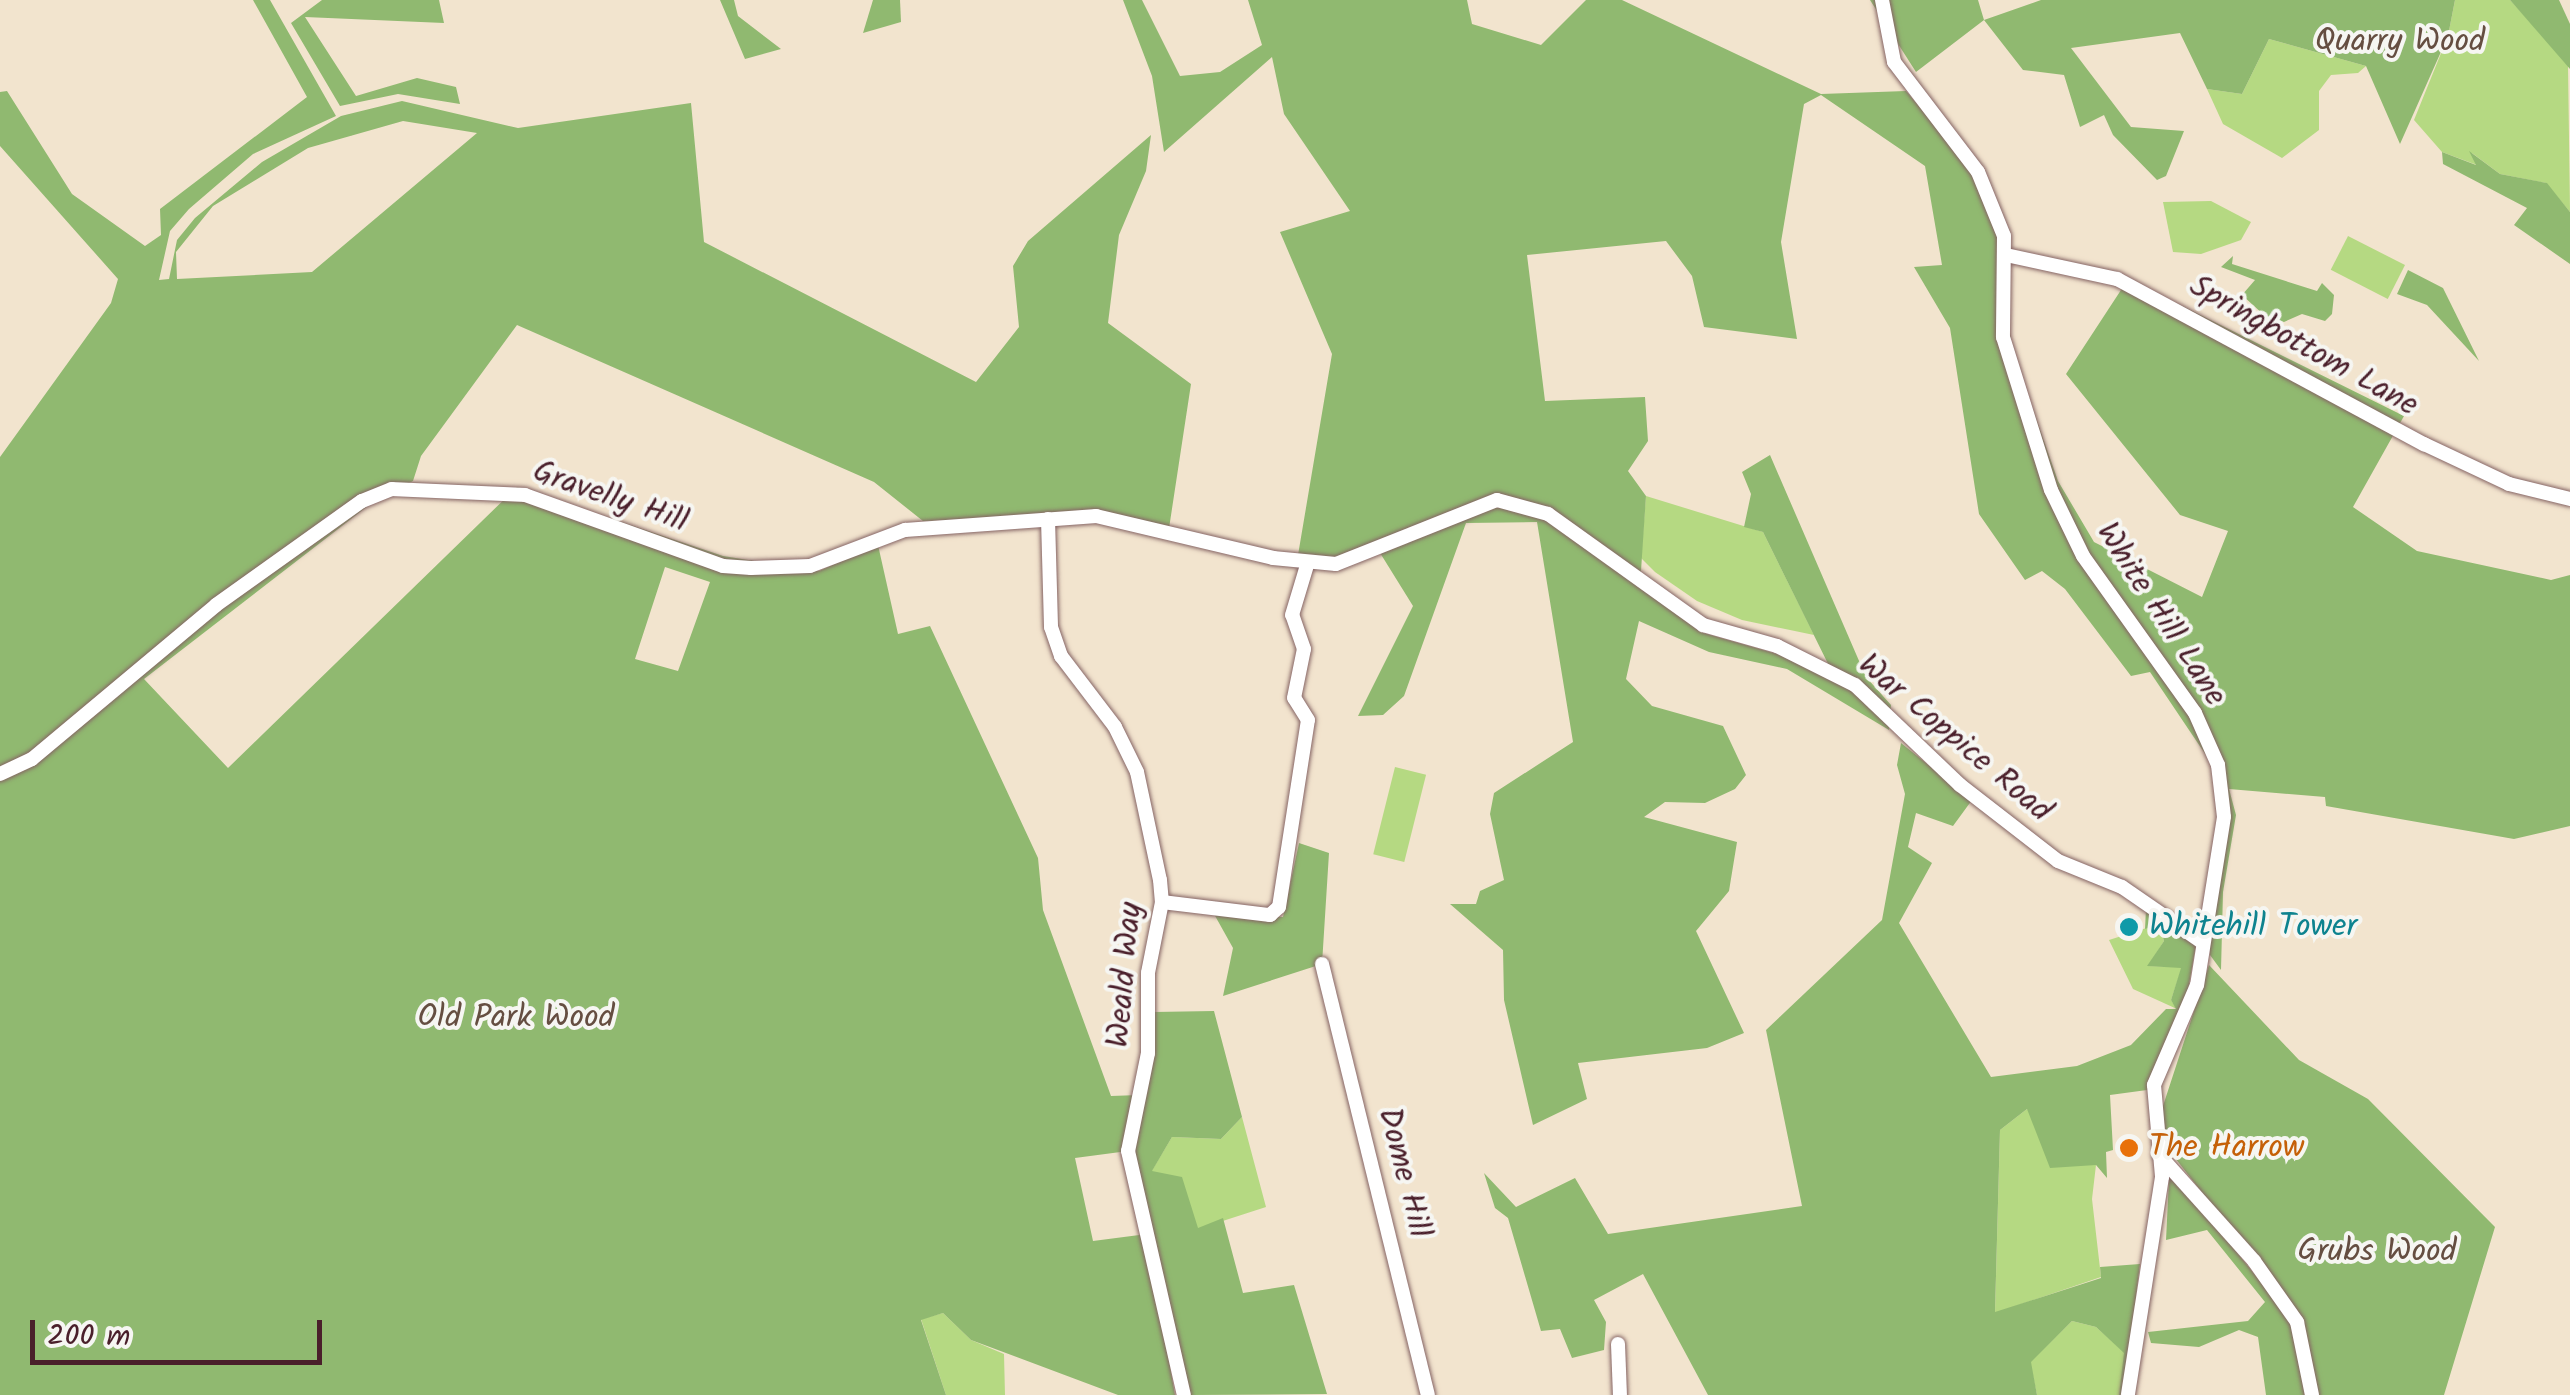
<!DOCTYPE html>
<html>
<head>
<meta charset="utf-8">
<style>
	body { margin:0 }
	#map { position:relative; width:2570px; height:1395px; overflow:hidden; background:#f2e4ce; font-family:Kalam,sans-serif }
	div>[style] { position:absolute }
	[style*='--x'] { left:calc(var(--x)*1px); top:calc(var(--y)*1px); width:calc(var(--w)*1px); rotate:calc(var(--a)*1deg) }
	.green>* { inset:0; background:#b5d982; transform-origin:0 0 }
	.forest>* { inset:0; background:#90b970 }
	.roads { filter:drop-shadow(0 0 2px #856464) drop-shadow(0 0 2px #856464) }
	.minor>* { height:14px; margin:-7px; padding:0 7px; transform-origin:7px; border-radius:7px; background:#fff }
	.dots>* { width:28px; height:28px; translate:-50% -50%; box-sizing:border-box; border:5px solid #f6f6f2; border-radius:50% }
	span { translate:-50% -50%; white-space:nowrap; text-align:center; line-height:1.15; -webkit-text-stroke:8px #f6f6f2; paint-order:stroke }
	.park-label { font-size:32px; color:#654e41 }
	.street-label { font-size:32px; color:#4a1f2b }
	.culture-label { font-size:32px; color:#0d838f }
	.left { translate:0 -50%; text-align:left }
	.food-label { font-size:32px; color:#c56008 }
	.scale { position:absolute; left:30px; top:1320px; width:292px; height:45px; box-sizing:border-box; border:5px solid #4a1f2b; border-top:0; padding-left:12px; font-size:30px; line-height:35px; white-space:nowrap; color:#4a1f2b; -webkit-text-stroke:8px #f6f6f2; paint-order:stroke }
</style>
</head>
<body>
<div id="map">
	<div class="green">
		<div style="clip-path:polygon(2455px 0,2510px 0,2568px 63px,2570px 212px,2546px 183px,2500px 174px,2472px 153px,2477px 165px,2442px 152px,2414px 120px,2448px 36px)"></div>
		<div style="clip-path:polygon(2269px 39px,2366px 66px,2358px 73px,2331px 75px,2319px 91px,2319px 130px,2282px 158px,2223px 124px,2207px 89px,2242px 94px)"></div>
		<div style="clip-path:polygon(2211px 201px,2251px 222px,2241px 240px,2201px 254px,2173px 252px,2163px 202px)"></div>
		<div style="left:2348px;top:236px;width:64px;height:38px;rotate:27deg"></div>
		<div style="clip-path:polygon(1646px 496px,1763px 532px,1814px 635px,1742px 620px,1697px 601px,1655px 572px,1641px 558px)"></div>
		<div style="left:1395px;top:767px;width:32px;height:90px;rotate:14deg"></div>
		<div style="clip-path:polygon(2159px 924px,2164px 941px,2148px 966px,2182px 967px,2171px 1000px,2177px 1009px,2133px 989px,2109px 940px)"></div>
		<div style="clip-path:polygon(2027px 1109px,2096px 1165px,2092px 1199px,2101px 1277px,1995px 1313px,2000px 1130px)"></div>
		<div style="clip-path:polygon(1242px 1117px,1266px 1207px,1198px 1229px,1151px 1172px,1172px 1137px,1221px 1139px)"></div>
		<div style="clip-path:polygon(943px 1313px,971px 1340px,1004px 1354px,1005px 1395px,946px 1395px,921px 1319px)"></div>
		<div style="clip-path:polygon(2072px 1321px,2096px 1327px,2125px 1353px,2119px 1395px,2037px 1395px,2030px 1362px)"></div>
	</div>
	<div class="forest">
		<div style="clip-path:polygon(evenodd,253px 0,270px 0,336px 116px,253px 154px,189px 209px,170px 231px,159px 280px,169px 279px,177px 240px,195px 218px,262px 162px,341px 116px,402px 101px,518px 128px,691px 103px,704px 242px,976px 382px,1019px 327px,1013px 266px,1028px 241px,1151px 135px,1146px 171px,1119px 235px,1108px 323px,1191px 384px,1168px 535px,1096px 516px,923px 521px,874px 482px,517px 325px,421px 456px,413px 481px,373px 502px,144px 679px,228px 768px,517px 487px,723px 556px,819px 571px,878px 545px,898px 634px,930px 626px,1038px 858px,1043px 910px,1111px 1096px,1139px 1095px,1128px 1151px,1075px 1158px,1093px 1241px,1147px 1234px,1175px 1395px,1118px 1395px,971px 1340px,943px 1313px,921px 1320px,946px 1395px,0 1395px,0 457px,111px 303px,118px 279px,0 146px,0 92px,7px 91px,72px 194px,145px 246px,161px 235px,160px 209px,307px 97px,253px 0,403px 121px,477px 133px,312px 272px,177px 279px,176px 252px,213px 206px,308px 148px,403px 121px,253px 0,665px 567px,710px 582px,678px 671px,635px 659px,665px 567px)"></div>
		<div style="clip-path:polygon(322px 0,439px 0,444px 23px,305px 17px,356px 96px,417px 78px,456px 87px,460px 104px,398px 94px,340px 106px,291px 23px)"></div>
		<div style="clip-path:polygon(720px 0,734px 0,738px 16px,781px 49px,745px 59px)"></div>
		<div style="clip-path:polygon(873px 0,900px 0,901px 22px,863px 33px)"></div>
		<div style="clip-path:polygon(1123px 0,1142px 0,1180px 76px,1220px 72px,1262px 45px,1248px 0,1467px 0,1472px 24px,1541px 45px,1586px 0,1622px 0,1821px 94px,1906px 91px,1968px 164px,1998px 235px,2012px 349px,2058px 481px,2094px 542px,2202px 597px,2228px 531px,2180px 515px,2066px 374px,2121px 290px,2114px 272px,2404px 416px,2353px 507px,2417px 551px,2551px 580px,2570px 575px,2570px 826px,2514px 839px,2326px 806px,2325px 797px,2229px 789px,2236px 815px,2223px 892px,2221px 970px,2210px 955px,2210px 936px,2228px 788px,2150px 672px,2131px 676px,2065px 589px,2042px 571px,2025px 580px,1979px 514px,1950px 328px,1914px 267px,1942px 265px,1925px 166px,1821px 95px,1804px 104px,1781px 242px,1797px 339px,1704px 327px,1692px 276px,1666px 241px,1527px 255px,1545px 401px,1645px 397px,1648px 441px,1628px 471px,1646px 496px,1640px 586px,1700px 632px,1777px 654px,1837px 682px,1763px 532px,1744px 527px,1751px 494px,1742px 472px,1770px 455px,1866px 677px,1891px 705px,1889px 730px,1787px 669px,1709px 652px,1639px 621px,1626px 679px,1652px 706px,1723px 726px,1746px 775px,1735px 789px,1705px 803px,1665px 802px,1644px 817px,1737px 842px,1729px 891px,1696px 931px,1744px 1033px,1707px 1048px,1578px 1063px,1587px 1099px,1533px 1125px,1504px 1000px,1503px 950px,1450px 904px,1476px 904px,1480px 891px,1504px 880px,1490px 814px,1494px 793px,1573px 742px,1537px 522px,1466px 523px,1404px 696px,1383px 715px,1358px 716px,1413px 606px,1377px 548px,1336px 564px,1297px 561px,1332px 354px,1280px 232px,1350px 211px,1284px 114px,1272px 57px,1164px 152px,1152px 76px)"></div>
		<div style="clip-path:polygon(1870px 0,1978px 0,1984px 20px,2041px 0,2455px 0,2448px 36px,2400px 144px,2366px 66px,2269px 39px,2242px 94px,2207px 89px,2180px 33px,2071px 48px,2131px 127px,2184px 131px,2166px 176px,2157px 180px,2113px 135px,2104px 115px,2080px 127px,2064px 75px,2023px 70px,1984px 20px,1916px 72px)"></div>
		<div style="clip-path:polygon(2510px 0,2559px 0,2570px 24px,2570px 69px)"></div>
		<div style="clip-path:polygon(2469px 151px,2500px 174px,2547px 183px,2570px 212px,2570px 264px,2514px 225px,2527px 208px,2443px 164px,2442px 152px,2476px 165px)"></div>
		<div style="clip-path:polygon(2233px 256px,2232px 264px,2317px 291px,2322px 283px,2334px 295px,2332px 314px,2325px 321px,2302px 314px,2284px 322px,2265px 316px,2242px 295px,2255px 280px,2221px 267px)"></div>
		<div style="clip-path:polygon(2408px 270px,2443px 288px,2479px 361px,2427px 305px,2397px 294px)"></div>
		<div style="clip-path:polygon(1901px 743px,1972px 800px,1953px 826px,1916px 813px,1908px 847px,1932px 863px,1899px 923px,1991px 1077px,2077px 1066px,2131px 1045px,2166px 1009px,2176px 1009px,2171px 1000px,2181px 968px,2147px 966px,2164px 941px,2159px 924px,2145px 929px,2146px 909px,2196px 945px,2188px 990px,2147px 1090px,2110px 1095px,2113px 1150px,2106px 1152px,2107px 1178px,2096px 1165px,2050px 1168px,2027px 1109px,2000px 1130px,1995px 1312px,2101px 1278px,2100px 1267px,2140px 1264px,2124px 1395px,2119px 1395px,2124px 1353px,2096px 1327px,2072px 1321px,2031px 1362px,2037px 1395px,1708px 1395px,1643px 1274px,1594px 1300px,1606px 1322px,1604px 1350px,1572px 1358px,1560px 1329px,1541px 1331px,1508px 1218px,1495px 1208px,1484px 1173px,1516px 1207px,1575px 1178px,1608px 1234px,1802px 1206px,1766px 1030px,1882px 920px,1905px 794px,1897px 765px)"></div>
		<div style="clip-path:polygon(1299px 843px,1329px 853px,1322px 964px,1223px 996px,1233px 948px,1214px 914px,1283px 917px)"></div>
		<div style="clip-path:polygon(2209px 965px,2299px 1060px,2368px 1099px,2495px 1227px,2444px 1395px,2316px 1395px,2302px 1320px,2168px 1149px,2162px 1109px)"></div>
		<div style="clip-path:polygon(1214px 1011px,1242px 1117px,1221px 1139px,1172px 1137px,1152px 1171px,1182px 1177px,1198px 1228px,1223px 1218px,1243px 1293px,1294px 1285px,1327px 1394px,1190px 1395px,1134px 1150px,1154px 1012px)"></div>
		<div style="clip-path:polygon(2177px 1178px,2292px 1321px,2305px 1395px,2266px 1395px,2258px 1337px,2239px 1330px,2199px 1347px,2151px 1343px,2148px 1332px,2248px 1321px,2265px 1302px,2207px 1230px,2166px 1240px,2169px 1179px)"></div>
	</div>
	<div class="roads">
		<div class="minor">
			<div style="--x:1882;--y:0;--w:63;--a:79"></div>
			<div style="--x:1894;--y:62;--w:138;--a:52.6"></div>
			<div style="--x:1978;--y:172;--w:69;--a:67.9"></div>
			<div style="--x:2004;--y:236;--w:101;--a:90.6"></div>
			<div style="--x:2003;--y:337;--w:160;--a:72.6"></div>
			<div style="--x:2051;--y:490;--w:73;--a:64.1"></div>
			<div style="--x:2083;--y:556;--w:193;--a:54.5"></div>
			<div style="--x:2195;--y:713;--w:57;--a:66.1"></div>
			<div style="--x:2218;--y:765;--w:52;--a:83.4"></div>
			<div style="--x:2224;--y:817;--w:170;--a:99.1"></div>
			<div style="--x:2197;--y:985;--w:109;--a:113.3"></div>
			<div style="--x:2154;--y:1085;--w:92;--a:85"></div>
			<div style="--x:2162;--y:1177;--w:221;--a:98.9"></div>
			<div style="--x:2006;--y:255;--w:114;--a:12.2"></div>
			<div style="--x:2117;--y:279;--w:349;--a:28.3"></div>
			<div style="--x:2424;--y:444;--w:94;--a:25.2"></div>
			<div style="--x:2509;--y:484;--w:63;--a:13.8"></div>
			<div style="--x:1048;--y:519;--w:108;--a:88.4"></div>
			<div style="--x:1051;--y:627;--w:31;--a:71"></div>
			<div style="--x:1061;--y:656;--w:89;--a:52.7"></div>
			<div style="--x:1115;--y:727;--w:50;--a:63.9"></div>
			<div style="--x:1137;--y:772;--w:110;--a:78"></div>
			<div style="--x:1160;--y:880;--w:22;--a:85"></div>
			<div style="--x:1162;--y:902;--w:72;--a:101.2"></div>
			<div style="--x:1148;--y:973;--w:80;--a:90"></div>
			<div style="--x:1148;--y:1053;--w:100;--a:101.5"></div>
			<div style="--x:1128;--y:1151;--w:250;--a:77.1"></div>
			<div style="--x:0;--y:774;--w:35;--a:-25"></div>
			<div style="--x:32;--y:759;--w:240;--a:-39.9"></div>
			<div style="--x:216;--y:605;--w:179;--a:-35.5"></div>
			<div style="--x:362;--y:501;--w:32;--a:-22"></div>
			<div style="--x:392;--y:489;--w:133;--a:2.6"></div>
			<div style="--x:525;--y:495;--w:210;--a:19.7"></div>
			<div style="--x:723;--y:566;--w:28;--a:4"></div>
			<div style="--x:751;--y:568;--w:59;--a:-1.9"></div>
			<div style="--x:810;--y:566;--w:102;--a:-20.8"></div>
			<div style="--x:905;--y:530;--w:192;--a:-4.2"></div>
			<div style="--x:1096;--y:516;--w:182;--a:13.3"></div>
			<div style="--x:1273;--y:558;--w:63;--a:5.4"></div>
			<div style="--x:1336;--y:564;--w:173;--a:-21.7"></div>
			<div style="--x:1497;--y:500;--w:53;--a:15.4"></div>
			<div style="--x:1548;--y:514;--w:191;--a:35.6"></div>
			<div style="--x:1703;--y:625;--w:77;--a:15.8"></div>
			<div style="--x:1777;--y:646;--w:87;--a:26.6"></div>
			<div style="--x:1855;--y:685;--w:145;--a:43.6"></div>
			<div style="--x:1960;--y:785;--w:124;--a:37.8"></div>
			<div style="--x:2058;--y:861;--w:69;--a:22.1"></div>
			<div style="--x:2122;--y:887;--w:97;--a:34.5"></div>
			<div style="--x:1162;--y:902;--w:109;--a:6.9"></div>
			<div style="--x:1270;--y:915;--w:12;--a:-42"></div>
			<div style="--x:1279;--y:907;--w:189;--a:-81.2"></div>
			<div style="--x:1308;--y:720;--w:26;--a:-122"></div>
			<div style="--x:1294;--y:698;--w:50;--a:-78.5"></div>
			<div style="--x:1304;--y:649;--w:36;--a:-109"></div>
			<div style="--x:1292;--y:615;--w:55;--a:-73.2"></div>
			<div style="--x:1322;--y:964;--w:444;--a:76.2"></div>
			<div style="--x:2159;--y:1155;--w:142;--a:48.1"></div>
			<div style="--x:2254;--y:1261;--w:75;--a:54.8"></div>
			<div style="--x:2297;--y:1322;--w:75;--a:78.4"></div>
			<div style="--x:1618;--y:1344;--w:51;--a:87.8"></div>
		</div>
	</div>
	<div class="dots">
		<div style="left:2129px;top:927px;background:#0f9aa8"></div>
		<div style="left:2129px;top:1148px;background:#e8710a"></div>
	</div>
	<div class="park-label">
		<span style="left:2400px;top:42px">Quarry Wood</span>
		<span style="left:516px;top:1018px">Old Park Wood</span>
		<span style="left:2377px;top:1252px">Grubs Wood</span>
	</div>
	<div class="street-label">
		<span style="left:2303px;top:347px;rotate:29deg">Springbottom Lane</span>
		<span style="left:610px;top:498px;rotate:19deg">Gravelly Hill</span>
		<span style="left:2160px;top:615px;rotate:57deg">White Hill Lane</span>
		<span style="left:1954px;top:739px;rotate:40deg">War Coppice Road</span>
		<span style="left:1126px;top:975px;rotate:-85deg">Weald Way</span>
		<span style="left:1403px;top:1173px;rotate:76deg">Dome Hill</span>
	</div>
	<div class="culture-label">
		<span class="left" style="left:2149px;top:927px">Whitehill Tower</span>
	</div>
	<div class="food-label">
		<span class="left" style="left:2149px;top:1148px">The Harrow</span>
	</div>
	<div class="scale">200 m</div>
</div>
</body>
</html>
